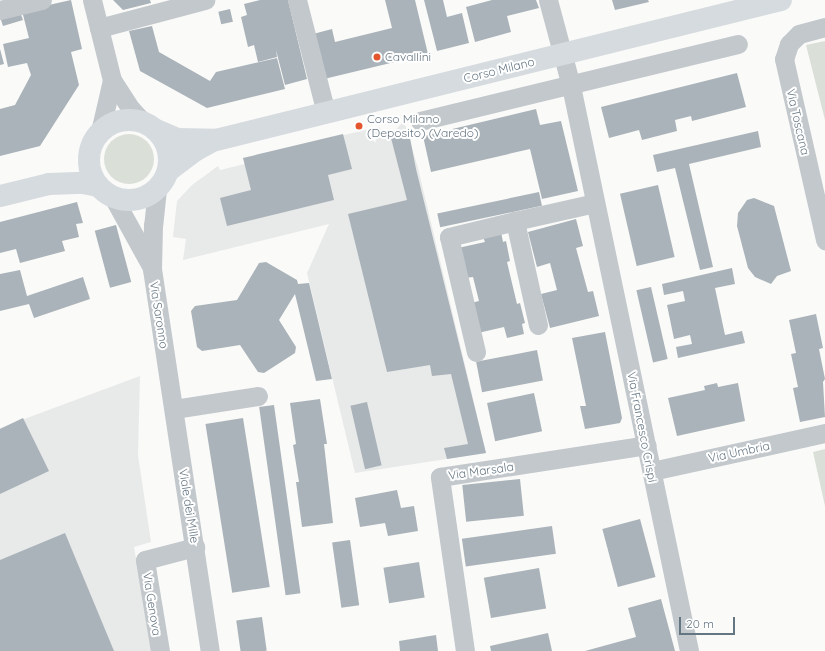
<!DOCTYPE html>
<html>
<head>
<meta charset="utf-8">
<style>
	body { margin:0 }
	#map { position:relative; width:825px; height:651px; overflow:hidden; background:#fafaf8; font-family:Quicksand,sans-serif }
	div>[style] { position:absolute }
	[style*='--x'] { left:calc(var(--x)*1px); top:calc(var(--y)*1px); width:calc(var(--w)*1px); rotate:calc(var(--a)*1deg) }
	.built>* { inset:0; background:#e8e9e9 }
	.green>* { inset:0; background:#dadfd7 }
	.round { border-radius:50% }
	.building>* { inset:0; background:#aab3b9; transform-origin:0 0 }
	.minor>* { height:19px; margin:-9.5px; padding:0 9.5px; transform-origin:9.5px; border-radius:9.5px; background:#c3c8cc }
	.major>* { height:22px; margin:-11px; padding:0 11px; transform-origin:11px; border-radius:11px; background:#d6dbdf }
	.major>.ring { margin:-11px; padding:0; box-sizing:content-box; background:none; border:22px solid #d6dbdf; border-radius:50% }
	.dots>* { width:11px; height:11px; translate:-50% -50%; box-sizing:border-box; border:2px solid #fff; border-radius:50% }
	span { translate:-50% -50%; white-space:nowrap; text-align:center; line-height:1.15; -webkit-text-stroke:4px #fff; paint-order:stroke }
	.poi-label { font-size:12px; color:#657683 }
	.left { translate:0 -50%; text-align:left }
	.street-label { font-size:12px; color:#657683 }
	.scale { position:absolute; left:679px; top:617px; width:56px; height:18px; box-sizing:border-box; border:2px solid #657683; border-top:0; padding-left:5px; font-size:12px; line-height:14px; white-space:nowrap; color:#657683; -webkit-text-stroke:3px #fff; paint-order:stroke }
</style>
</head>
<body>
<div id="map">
	<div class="built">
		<div style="clip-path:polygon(404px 121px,418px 168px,486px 453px,355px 473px,307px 273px,329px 224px,183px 260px,186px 239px,173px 237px,177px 201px,192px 185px,218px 166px,220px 170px,245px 164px,243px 158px,379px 127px,389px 137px)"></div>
		<div style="clip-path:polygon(140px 376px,138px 455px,151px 542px,134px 547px,153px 651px,0 651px,0 428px)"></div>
	</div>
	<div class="green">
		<div style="clip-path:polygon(825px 41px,825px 120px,806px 45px)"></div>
		<div class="round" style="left:104px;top:134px;width:50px;height:50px"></div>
		<div style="clip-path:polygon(825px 449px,825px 506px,813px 452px)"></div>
	</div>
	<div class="building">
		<div style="clip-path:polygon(71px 0,82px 49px,71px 52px,79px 85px,40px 146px,0 156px,0 109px,15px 105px,31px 75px,27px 63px,8px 67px,3px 44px,29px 38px,22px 11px)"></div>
		<div style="clip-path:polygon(113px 0,150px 0,151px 3px,123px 10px)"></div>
		<div style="clip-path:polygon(260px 0,288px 0,307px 79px,285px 85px,276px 50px,277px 57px,258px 62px,254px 45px,248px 47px,241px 17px,247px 15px,244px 4px)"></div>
		<div style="clip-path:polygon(385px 0,415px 0,428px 54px,324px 79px,313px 34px,332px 29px,335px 42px,392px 28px)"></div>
		<div style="clip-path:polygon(424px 0,443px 0,447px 17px,462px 13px,469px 43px,437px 51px)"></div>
		<div style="clip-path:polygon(492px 0,536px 0,539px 8px,507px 16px,511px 32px,475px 42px,466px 7px)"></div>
		<div style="clip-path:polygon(612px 0,648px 0,649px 2px,615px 10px)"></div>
		<div style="left:230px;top:9px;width:13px;height:12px;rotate:77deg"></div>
		<div style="clip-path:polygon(20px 12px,23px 20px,3px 26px,0 17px)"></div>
		<div style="clip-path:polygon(152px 26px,159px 52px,210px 81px,216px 72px,277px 58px,285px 89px,207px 108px,140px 71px,129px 31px)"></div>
		<div style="clip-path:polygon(0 49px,4px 64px,0 65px)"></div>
		<div style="clip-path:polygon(737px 73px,746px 107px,692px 121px,691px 116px,675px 120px,677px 131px,642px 140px,639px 130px,609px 138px,601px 107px)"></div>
		<div style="clip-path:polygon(536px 109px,540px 125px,561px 121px,578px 191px,542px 199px,530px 149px,431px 172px,423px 136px)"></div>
		<div style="clip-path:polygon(758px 131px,761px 147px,689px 164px,713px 267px,700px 270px,675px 168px,657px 172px,653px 155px)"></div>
		<div style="clip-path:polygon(409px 133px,416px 169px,486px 453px,447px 459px,444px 448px,468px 444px,451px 374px,432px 376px,430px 365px,387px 372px,348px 214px,407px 200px,391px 138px)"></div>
		<div style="clip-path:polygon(343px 134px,352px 169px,328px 175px,334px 200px,227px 226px,220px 198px,251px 190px,243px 158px)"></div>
		<div style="left:658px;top:185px;width:74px;height:39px;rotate:77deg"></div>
		<div style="left:539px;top:192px;width:14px;height:104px;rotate:78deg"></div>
		<div style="clip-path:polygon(754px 198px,774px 206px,791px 271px,777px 276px,771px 284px,755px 277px,748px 268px,737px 226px,738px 213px,747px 200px)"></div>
		<div style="clip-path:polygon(77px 202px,83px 223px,76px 224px,79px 237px,62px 241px,65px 251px,20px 263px,16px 249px,0 253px,0 222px)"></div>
		<div style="clip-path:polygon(576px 219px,583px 246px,576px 248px,588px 292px,593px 291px,599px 316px,550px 328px,541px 294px,557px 290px,550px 263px,537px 267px,528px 232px)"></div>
		<div style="left:116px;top:225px;width:59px;height:22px;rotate:75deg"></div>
		<div style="clip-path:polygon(501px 232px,503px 242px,506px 241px,510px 261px,507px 262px,517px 304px,520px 303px,525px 323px,522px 324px,524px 334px,507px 338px,504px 327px,478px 333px,471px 303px,479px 301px,473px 277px,465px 278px,458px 248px,485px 242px,483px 237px)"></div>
		<div style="clip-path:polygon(266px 262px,297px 280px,298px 284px,309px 283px,332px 379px,316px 381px,295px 294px,279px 320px,296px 347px,295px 353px,264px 373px,258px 372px,240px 345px,202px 351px,197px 347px,191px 311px,195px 306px,237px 300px,259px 263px)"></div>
		<div style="clip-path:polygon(732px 268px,735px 284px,715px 288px,725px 335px,742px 331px,745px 343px,678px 358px,676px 347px,692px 344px,690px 335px,674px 339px,667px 305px,685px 301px,683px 291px,664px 295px,662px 284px)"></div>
		<div style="clip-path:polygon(20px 270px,27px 296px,83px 277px,90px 299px,34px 318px,29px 304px,0 311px,0 274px)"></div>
		<div style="left:651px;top:287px;width:74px;height:15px;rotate:77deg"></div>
		<div style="clip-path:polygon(816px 314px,823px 348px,819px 349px,825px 379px,823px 382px,825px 417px,800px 422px,793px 388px,798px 387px,791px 354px,796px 353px,789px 320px)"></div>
		<div style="clip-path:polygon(605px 332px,622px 418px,620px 423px,585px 429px,580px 406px,586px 406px,572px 338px)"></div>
		<div style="left:537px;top:350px;width:31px;height:62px;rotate:79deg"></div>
		<div style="clip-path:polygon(717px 383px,718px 387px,738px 383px,745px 421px,677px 436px,668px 398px,705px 390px,704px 386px)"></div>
		<div style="left:534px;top:393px;width:39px;height:48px;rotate:78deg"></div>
		<div style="clip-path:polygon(320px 399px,327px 444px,324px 444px,333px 523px,302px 527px,296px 482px,299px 482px,293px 445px,296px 444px,290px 403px)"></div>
		<div style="left:367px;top:402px;width:65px;height:17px;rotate:77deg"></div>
		<div style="left:274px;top:405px;width:190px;height:15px;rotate:82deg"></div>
		<div style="clip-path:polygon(23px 418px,49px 471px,0 494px,0 429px)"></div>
		<div style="left:243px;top:418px;width:171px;height:38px;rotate:81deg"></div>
		<div style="left:520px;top:479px;width:37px;height:58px;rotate:84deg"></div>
		<div style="clip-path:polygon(397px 490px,401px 508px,414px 506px,418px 531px,388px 536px,385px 523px,360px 527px,355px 498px)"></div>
		<div style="left:640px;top:519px;width:60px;height:39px;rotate:75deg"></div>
		<div style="left:552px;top:526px;width:28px;height:91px;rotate:82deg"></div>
		<div style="clip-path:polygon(65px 533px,114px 651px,0 651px,0 560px)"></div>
		<div style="left:350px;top:540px;width:66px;height:18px;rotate:82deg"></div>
		<div style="left:419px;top:562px;width:36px;height:36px;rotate:81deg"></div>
		<div style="left:539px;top:568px;width:41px;height:56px;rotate:80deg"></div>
		<div style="clip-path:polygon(661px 599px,675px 651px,585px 651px,636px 637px,628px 608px)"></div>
		<div style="left:262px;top:617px;width:34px;height:26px;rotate:82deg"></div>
		<div style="clip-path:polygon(548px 633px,552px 651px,491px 651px,490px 646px)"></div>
		<div style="clip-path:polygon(436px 635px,438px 651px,400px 651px,399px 641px)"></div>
	</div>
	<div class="minor">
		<div style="--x:92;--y:0;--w:82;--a:76"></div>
		<div style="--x:112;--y:80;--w:35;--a:57"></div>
		<div style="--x:131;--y:109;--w:18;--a:47"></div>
		<div style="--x:297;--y:0;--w:117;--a:75.6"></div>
		<div style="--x:548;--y:0;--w:89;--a:75"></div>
		<div style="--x:571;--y:86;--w:577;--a:78.2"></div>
		<div style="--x:0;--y:10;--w:43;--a:-13.4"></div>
		<div style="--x:825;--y:27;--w:27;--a:165"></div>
		<div style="--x:799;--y:34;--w:14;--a:135"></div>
		<div style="--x:789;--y:44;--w:16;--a:108"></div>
		<div style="--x:784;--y:59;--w:186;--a:77.2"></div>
		<div style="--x:99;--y:28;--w:110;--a:-14.8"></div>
		<div style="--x:420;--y:121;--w:327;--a:-13.6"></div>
		<div style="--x:100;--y:132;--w:53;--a:-77"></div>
		<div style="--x:157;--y:189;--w:36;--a:96"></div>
		<div style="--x:153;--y:225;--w:44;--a:91.3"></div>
		<div style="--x:152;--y:269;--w:386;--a:81.4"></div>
		<div style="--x:113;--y:197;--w:77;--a:61.1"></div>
		<div style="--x:538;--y:325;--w:107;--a:-102.5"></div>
		<div style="--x:515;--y:221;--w:82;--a:-12.7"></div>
		<div style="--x:476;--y:352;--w:118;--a:-103.2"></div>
		<div style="--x:449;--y:237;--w:68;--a:-13.6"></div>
		<div style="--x:174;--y:409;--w:85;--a:-8.8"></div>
		<div style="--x:652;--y:471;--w:177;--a:-12.4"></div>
		<div style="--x:160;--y:651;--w:92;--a:-99.4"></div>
		<div style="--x:145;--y:560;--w:52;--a:-14.6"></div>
		<div style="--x:465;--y:651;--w:176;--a:-98.2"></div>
		<div style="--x:440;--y:477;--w:209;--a:-8.8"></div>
	</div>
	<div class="major">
		<div class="ring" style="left:89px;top:120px;width:58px;height:58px"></div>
		<div style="--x:156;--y:130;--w:23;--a:23"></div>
		<div style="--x:177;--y:139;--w:39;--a:1"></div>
		<div style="--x:216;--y:140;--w:582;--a:-13.92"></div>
		<div style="--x:168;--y:171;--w:35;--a:-37"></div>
		<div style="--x:196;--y:150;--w:21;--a:-28"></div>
		<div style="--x:0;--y:196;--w:50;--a:-13.8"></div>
		<div style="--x:49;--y:184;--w:34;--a:-2"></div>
		<div style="--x:83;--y:183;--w:15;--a:11"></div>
	</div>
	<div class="dots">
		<div style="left:377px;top:57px;background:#e4572e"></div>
		<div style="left:359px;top:126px;background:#e4572e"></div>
	</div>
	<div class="poi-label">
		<span class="left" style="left:385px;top:57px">Cavallini</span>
		<span class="left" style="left:367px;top:126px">Corso Milano<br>(Deposito) (Varedo)</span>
	</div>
	<div class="street-label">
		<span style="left:499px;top:70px;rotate:-14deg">Corso Milano</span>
		<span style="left:798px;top:122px;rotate:77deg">Via Toscana</span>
		<span style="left:159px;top:315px;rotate:81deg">Via Saronno</span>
		<span style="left:642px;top:427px;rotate:79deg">Via Francesco Crispi</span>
		<span style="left:739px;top:452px;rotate:-12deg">Via Umbria</span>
		<span style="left:481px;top:471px;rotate:-8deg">Via Marsala</span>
		<span style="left:189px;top:506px;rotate:81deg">Viale dei Mille</span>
		<span style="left:152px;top:604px;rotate:81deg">Via Genova</span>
	</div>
	<div class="scale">20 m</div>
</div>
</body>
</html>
